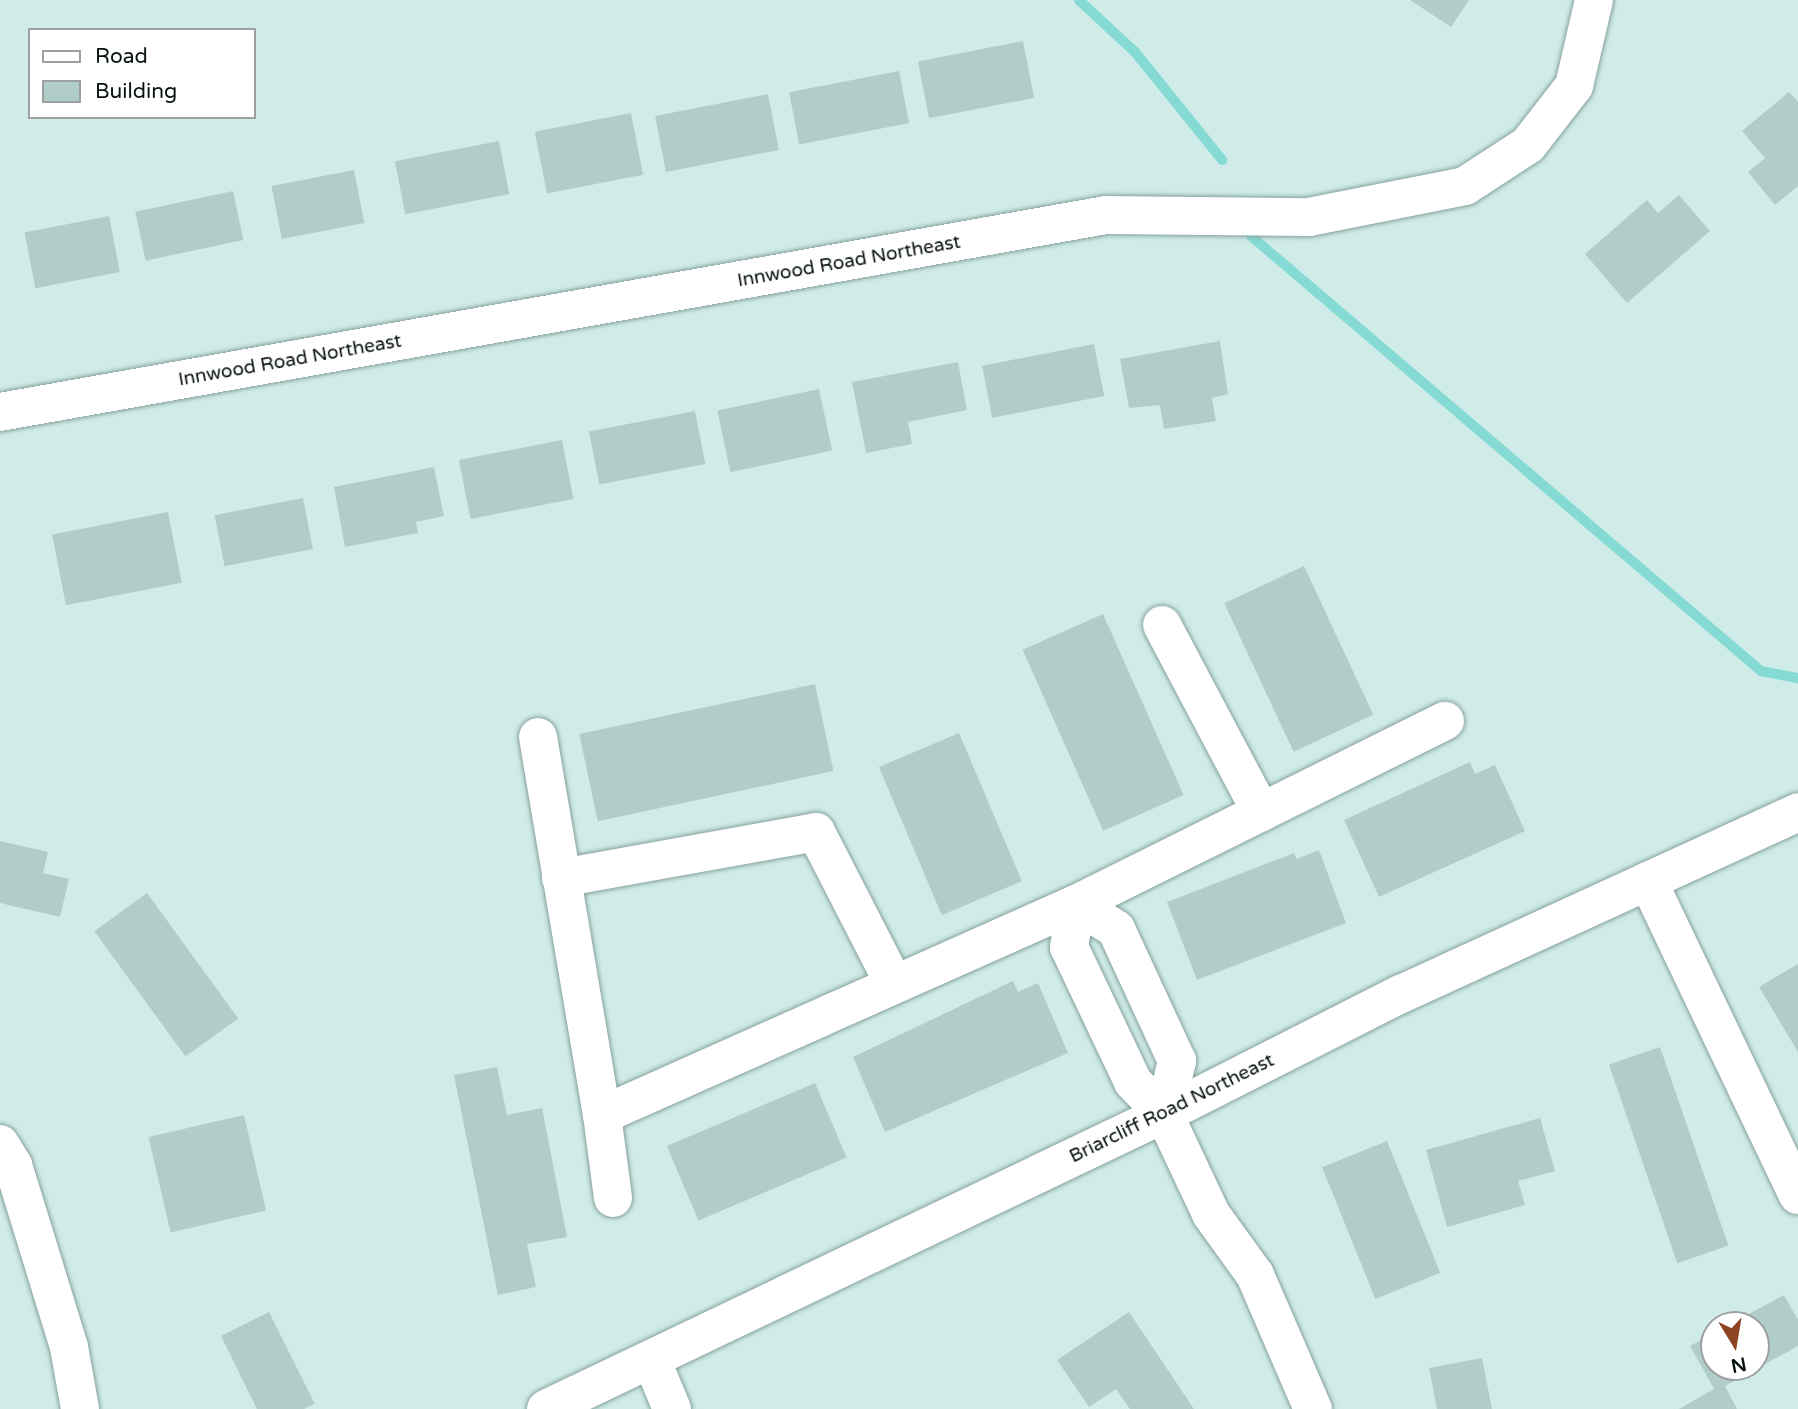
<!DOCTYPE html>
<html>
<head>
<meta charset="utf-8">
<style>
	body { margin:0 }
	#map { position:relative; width:1798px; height:1409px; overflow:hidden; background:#d0ece9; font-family:"Varela Round",sans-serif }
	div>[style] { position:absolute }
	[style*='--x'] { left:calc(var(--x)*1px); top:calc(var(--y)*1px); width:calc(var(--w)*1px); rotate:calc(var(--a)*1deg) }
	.stream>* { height:10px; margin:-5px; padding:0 5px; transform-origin:5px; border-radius:5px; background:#85dbd3 }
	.building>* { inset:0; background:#b1cdc9; transform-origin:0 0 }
	.roads { filter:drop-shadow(0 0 2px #86a19d) drop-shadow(0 0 2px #86a19d) }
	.minor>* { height:38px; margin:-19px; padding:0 19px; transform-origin:19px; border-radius:19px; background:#fff }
	.major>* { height:38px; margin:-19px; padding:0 19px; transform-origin:19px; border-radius:19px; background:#fff }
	span { translate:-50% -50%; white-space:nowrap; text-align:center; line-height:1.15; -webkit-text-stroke:6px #fff; paint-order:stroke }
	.street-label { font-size:19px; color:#081211 }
	.legend { position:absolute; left:28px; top:28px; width:228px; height:91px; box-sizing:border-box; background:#fff; border:2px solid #9ca0a0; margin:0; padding:9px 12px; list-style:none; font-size:21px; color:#081211 }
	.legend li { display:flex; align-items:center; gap:14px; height:35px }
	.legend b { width:35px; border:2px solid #9ca0a0 }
	.north { position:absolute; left:1700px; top:1311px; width:70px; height:70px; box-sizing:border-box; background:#fff; border:2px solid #9ca0a0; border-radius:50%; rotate:169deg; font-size:19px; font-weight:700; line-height:28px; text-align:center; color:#081211 }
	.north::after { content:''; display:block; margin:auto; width:24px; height:32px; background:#8c4520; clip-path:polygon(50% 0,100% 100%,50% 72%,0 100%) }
</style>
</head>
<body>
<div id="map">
	<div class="stream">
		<div style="--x:1079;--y:0;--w:76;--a:42.9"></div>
		<div style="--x:1135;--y:52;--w:139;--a:51.1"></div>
		<div style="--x:1251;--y:236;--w:670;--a:40.46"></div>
		<div style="--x:1761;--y:671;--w:38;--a:11"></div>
	</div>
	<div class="building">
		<div style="clip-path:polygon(1410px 0,1469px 0,1451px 27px)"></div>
		<div style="left:1023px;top:41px;width:58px;height:107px;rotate:79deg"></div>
		<div style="left:899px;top:71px;width:53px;height:112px;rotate:79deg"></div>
		<div style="clip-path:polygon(1789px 92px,1798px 102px,1798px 186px,1775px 205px,1748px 172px,1765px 158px,1742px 131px)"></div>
		<div style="left:768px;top:94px;width:57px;height:115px;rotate:79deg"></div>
		<div style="left:631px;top:113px;width:63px;height:98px;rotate:79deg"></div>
		<div style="left:499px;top:141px;width:54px;height:106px;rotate:79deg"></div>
		<div style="left:354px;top:170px;width:54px;height:84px;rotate:79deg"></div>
		<div style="left:233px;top:191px;width:50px;height:100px;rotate:78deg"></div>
		<div style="clip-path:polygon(1679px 195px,1710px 231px,1627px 303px,1585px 254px,1647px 200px,1658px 213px)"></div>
		<div style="left:109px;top:216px;width:57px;height:86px;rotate:79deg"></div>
		<div style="clip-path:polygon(1220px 341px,1228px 394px,1212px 398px,1216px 421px,1164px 429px,1160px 405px,1129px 408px,1120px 359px)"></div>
		<div style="left:1094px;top:344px;width:53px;height:114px;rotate:79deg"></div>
		<div style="clip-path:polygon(958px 362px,967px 410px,908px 422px,912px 444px,866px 453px,852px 382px)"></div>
		<div style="left:819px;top:389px;width:63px;height:104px;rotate:78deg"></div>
		<div style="left:695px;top:411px;width:54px;height:108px;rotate:79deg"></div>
		<div style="left:562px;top:440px;width:60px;height:105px;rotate:79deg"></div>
		<div style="clip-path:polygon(434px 467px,444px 516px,416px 522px,418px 533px,345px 547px,334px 487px)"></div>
		<div style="left:303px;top:498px;width:52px;height:90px;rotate:79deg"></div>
		<div style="left:168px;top:512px;width:72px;height:118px;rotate:79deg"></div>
		<div style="left:1304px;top:566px;width:164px;height:88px;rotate:65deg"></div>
		<div style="left:1103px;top:614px;width:198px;height:88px;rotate:66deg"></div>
		<div style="left:815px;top:684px;width:89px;height:241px;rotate:78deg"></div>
		<div style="left:959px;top:733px;width:161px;height:87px;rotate:67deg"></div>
		<div style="clip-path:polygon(1470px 762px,1475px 774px,1495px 765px,1525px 831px,1379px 897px,1344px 820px)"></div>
		<div style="clip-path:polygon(0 841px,48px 852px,43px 873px,69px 879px,60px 917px,0 903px)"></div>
		<div style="clip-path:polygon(1319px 850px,1346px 923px,1197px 980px,1167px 902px,1294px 853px,1297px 859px)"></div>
		<div style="left:147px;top:893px;width:155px;height:65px;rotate:54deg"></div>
		<div style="clip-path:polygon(1798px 964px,1798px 1052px,1759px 987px)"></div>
		<div style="clip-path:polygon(1013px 981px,1018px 992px,1038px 983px,1068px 1053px,885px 1132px,853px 1057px)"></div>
		<div style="left:1660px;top:1047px;width:210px;height:54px;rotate:71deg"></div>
		<div style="clip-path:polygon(497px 1067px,507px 1115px,542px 1108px,567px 1237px,527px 1244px,536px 1287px,498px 1295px,454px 1075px)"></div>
		<div style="left:815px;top:1083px;width:81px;height:161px;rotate:67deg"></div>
		<div style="left:244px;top:1115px;width:98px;height:98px;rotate:77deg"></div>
		<div style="clip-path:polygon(1540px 1118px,1555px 1171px,1518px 1181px,1525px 1205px,1447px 1227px,1426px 1150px)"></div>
		<div style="left:1387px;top:1141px;width:142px;height:70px;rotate:68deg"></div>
		<div style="clip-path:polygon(1784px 1295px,1798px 1320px,1798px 1346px,1725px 1386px,1737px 1409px,1679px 1409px,1714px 1389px,1690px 1346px,1714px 1333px,1714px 1367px,1756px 1367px,1756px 1325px,1728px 1325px)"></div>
		<div style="clip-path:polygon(269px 1312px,315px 1404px,304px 1409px,257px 1409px,221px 1336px)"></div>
		<div style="clip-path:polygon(1129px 1312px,1194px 1409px,1130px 1409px,1116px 1389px,1089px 1407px,1057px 1360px)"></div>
		<div style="clip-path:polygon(1482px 1358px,1492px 1409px,1437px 1409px,1429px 1368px)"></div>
	</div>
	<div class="roads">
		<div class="minor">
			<div style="--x:0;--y:412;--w:1123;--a:-10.1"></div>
			<div style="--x:1106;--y:215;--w:203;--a:0.6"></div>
			<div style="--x:1309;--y:217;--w:159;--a:-11.2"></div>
			<div style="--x:1465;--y:186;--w:75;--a:-33.1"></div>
			<div style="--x:1528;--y:145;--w:75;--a:-52.1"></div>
			<div style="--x:1574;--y:86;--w:88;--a:-76.9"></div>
			<div style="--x:1162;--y:625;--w:212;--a:62.1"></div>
			<div style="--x:538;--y:737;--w:383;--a:80.4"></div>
			<div style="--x:561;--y:878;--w:259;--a:-10.2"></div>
			<div style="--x:816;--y:832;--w:171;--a:62.8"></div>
			<div style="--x:1648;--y:881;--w:348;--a:64.5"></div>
			<div style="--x:1164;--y:1114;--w:55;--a:-76.2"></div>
			<div style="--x:1177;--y:1061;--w:145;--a:-114.8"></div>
			<div style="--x:1116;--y:929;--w:47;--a:-148"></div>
			<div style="--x:1076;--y:904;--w:44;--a:99.2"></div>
			<div style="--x:1069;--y:947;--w:149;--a:64.6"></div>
			<div style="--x:1133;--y:1082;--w:45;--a:45.9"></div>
			<div style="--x:1164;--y:1114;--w:110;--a:64.8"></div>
			<div style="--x:1211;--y:1214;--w:75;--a:54.2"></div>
			<div style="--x:1255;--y:1275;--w:146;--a:66.6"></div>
			<div style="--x:0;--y:1144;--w:25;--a:58"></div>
			<div style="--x:13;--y:1165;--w:190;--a:72.9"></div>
			<div style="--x:69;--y:1347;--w:63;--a:79.9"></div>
			<div style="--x:613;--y:1198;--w:84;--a:-97.5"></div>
			<div style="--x:602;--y:1115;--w:519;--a:-24"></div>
			<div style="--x:1076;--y:904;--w:412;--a:-26.4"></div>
			<div style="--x:652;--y:1361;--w:52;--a:67.4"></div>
		</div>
		<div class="major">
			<div style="--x:546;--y:1409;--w:685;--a:-25.52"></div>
			<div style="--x:1164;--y:1114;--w:266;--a:-26.9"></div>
			<div style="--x:1401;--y:994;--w:437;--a:-24.6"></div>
		</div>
	</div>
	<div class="street-label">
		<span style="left:849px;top:262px;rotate:-10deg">Innwood Road Northeast</span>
		<span style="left:290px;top:361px;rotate:-10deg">Innwood Road Northeast</span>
		<span style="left:1172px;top:1109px;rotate:-26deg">Briarcliff Road Northeast</span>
	</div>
	<ul class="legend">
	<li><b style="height:9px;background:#fff"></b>Road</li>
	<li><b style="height:19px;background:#b1cdc9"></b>Building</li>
	</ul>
	<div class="north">N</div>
</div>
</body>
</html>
